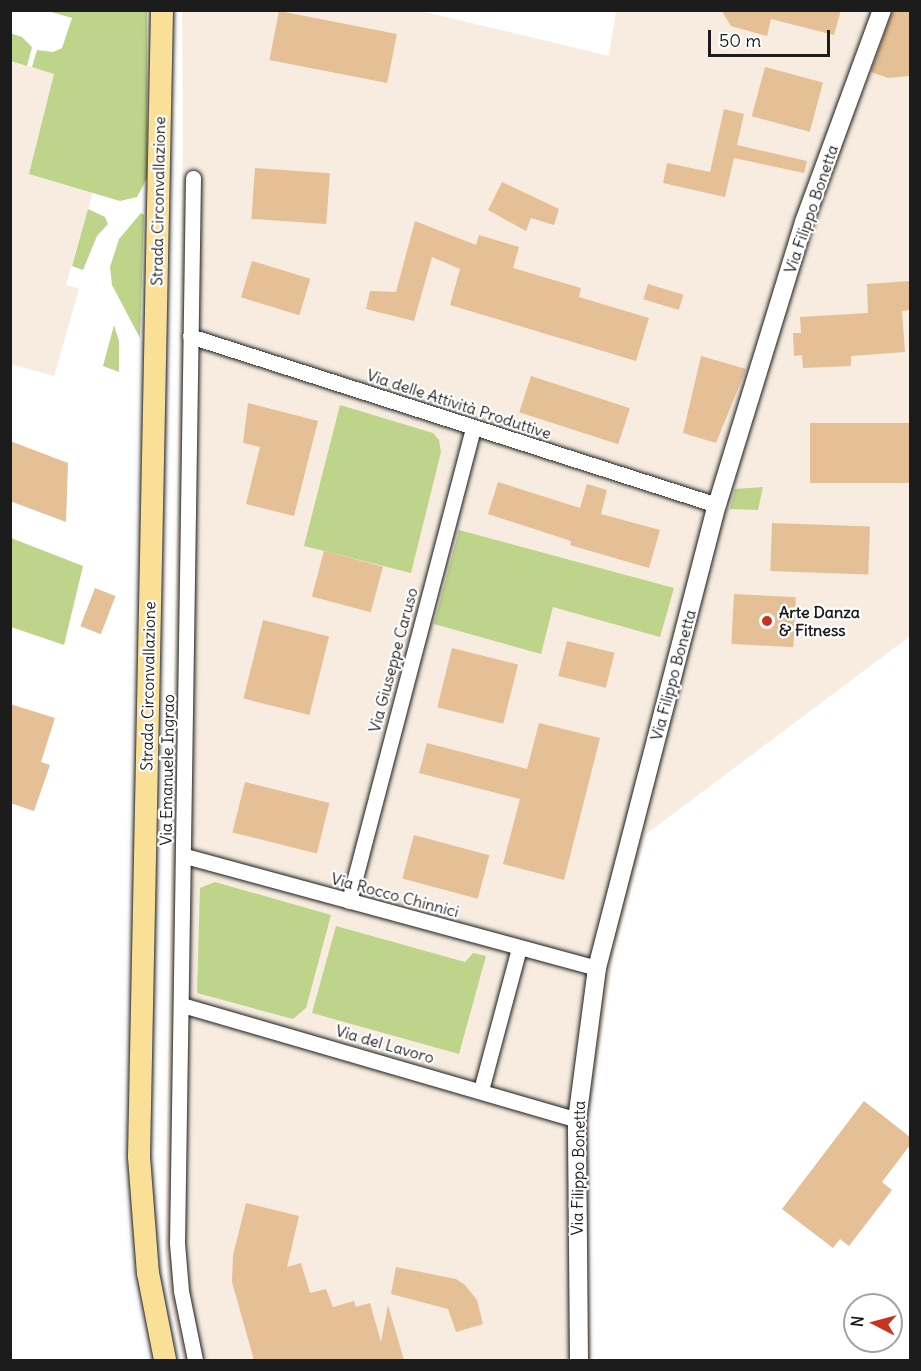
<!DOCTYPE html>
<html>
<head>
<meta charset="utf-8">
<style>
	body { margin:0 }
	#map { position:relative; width:921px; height:1371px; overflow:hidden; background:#fff; font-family:Delius,sans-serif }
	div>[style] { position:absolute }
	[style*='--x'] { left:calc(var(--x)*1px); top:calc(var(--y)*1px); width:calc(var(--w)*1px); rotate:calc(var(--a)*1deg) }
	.built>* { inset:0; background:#f7ecdf }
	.green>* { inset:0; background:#bdd48a }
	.building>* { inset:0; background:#e5bf95; transform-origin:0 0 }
	.roads { filter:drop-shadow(0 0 2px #1c1c1c) drop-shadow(0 0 2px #1c1c1c) }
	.minor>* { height:15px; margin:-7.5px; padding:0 7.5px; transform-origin:7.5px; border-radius:7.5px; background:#fff }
	.tertiary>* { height:18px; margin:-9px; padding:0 9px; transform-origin:9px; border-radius:9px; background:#fff }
	.primary>* { height:22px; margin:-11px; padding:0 11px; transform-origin:11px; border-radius:11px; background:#fadf96 }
	.dots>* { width:16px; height:16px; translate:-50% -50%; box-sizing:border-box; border:3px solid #fff; border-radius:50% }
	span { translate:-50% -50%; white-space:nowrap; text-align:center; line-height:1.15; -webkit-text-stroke:4.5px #fff; paint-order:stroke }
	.street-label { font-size:16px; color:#1c1c1c }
	.poi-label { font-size:16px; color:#1c1c1c; font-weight:700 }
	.left { translate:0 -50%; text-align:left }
	.frame { position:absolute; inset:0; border:12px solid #1c1c1c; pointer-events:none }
	.north { position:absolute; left:843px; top:1293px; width:60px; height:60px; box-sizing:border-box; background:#fff; border:2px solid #a4a4a4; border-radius:50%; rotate:276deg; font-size:16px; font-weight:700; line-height:24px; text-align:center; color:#1c1c1c }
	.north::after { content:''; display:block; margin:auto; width:21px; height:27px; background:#c8321e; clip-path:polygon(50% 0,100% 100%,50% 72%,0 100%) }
	.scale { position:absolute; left:708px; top:30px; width:122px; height:27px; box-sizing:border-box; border:3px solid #1c1c1c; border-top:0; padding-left:8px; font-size:18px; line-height:21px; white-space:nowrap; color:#1c1c1c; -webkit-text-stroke:4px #fff; paint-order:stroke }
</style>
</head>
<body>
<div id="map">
	<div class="built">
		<div style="clip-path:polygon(182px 11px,421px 11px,609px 56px,616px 11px,910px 11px,910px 636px,646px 834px,614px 952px,589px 1118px,591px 1360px,183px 1360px,168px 1289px,165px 1250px,183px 145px)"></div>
		<div style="clip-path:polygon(10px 61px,55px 73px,99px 171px,66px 285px,79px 289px,54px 376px,11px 364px)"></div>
	</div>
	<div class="green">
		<div style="clip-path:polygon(48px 11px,147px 11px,147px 178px,137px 197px,120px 201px,29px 174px,54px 74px,32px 67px,37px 50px,53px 52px,62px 48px,72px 18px)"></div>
		<div style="clip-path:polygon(10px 33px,22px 37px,32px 47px,27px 66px,11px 61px)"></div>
		<div style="clip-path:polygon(88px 209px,105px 217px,108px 224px,97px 236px,83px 270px,72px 266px)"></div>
		<div style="clip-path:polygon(141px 213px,144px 215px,140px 338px,112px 285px,110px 267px,119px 239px)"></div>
		<div style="clip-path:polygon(114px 325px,119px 341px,119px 372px,103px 366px)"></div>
		<div style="clip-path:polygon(340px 405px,433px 433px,439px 440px,441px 452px,411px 573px,304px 546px)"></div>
		<div style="clip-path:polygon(763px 487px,758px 510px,730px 509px,735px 489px)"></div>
		<div style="clip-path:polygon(459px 530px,674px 588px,660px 637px,553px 607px,541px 654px,434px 624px)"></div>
		<div style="clip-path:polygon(11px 538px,83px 566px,64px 645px,11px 627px)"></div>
		<div style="clip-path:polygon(215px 882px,331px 915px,306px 1008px,293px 1019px,197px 993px,200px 888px)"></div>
		<div style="clip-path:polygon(336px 926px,465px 962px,473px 953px,486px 956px,459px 1054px,312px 1013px)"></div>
	</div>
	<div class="building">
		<div style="clip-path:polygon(721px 10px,841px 10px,834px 35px,771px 19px,767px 36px,731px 26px)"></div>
		<div style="clip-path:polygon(893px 10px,910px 10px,910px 76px,888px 78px,871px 72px)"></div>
		<div style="left:279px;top:11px;width:120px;height:50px;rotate:11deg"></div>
		<div style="left:765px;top:67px;width:60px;height:51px;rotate:15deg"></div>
		<div style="clip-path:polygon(724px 109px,744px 114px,737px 145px,807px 161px,804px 173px,734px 158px,725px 197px,663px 183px,667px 163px,710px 172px)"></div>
		<div style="left:255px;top:168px;width:75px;height:51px;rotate:4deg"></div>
		<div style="clip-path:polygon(502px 182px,559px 209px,554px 225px,531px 218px,526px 231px,488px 210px)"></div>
		<div style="clip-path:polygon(415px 221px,476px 245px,479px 235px,519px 247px,513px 268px,581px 288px,579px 297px,649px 318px,636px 361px,450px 305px,460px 269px,432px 257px,414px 321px,366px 309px,370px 291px,396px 292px)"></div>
		<div style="left:252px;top:261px;width:61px;height:38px;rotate:17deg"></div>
		<div style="clip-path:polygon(910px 281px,910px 310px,902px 311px,905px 352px,851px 356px,851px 366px,803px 368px,802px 355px,794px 356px,793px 333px,801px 333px,800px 317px,868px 313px,867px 284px)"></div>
		<div style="left:648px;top:284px;width:37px;height:16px;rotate:17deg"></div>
		<div style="clip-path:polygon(701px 356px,746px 369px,716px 443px,683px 433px)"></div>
		<div style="left:531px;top:376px;width:104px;height:38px;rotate:18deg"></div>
		<div style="clip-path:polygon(248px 403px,318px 421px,294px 516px,246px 504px,260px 447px,243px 443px)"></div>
		<div style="left:910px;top:423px;width:60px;height:100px;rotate:90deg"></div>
		<div style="clip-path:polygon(10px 441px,68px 463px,66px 522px,10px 501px)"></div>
		<div style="clip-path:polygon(498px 482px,580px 508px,587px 484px,607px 490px,601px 514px,660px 530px,649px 568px,570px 545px,571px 541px,488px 514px)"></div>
		<div style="left:772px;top:523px;width:98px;height:48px;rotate:2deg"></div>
		<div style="left:324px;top:551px;width:61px;height:47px;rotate:15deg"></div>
		<div style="left:95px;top:588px;width:22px;height:41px;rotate:21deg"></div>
		<div style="left:734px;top:594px;width:62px;height:50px;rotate:3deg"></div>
		<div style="left:263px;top:620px;width:68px;height:81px;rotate:14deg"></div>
		<div style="left:567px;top:641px;width:49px;height:36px;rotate:14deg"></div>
		<div style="left:452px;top:648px;width:68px;height:61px;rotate:14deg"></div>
		<div style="clip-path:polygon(10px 704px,55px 718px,41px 762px,50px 765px,34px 811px,10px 803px)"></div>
		<div style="clip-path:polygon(539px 723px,600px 738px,564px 880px,503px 864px,520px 799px,419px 773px,427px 743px,527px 769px)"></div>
		<div style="left:245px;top:782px;width:87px;height:52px;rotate:14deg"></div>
		<div style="left:414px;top:835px;width:78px;height:45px;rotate:15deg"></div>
		<div style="clip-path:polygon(864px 1101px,910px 1137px,910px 1145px,882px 1182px,892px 1190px,849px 1246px,840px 1239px,833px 1248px,782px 1209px)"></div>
		<div style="clip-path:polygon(246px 1203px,299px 1216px,287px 1267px,301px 1263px,310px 1293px,326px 1289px,333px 1307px,354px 1301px,356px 1307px,370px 1303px,381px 1342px,388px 1305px,404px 1360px,254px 1360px,232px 1282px,233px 1255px)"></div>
		<div style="clip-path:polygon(396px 1267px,456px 1279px,465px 1285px,477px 1300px,483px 1324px,456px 1332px,448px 1309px,391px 1294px)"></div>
	</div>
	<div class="roads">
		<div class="minor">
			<div style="--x:193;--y:178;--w:1065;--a:90.86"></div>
			<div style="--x:177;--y:1243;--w:48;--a:85.2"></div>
			<div style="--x:181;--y:1291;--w:70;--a:78.5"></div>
			<div style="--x:190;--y:336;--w:553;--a:17.78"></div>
			<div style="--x:185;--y:856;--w:427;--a:15.2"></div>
			<div style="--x:349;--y:901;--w:489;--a:-75.3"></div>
			<div style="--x:182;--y:1005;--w:411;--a:16.2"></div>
			<div style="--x:481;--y:1090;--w:147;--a:-75"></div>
		</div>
		<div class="tertiary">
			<div style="--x:579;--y:1360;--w:240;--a:-90.5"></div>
			<div style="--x:577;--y:1120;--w:153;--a:-82.5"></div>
			<div style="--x:597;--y:968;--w:478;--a:-75.5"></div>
			<div style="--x:717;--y:505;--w:296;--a:-72.9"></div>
			<div style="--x:804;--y:222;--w:226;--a:-69.8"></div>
		</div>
		<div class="primary">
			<div style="--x:162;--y:10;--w:1147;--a:91.15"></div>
			<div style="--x:139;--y:1157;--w:116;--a:85.6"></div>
			<div style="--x:148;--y:1273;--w:89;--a:78.9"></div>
		</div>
	</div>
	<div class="dots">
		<div style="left:767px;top:621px;background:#c8321e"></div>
	</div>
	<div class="street-label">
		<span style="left:158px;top:201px;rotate:-89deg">Strada Circonvallazione</span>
		<span style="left:811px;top:209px;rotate:-71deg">Via Filippo Bonetta</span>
		<span style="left:459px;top:404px;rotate:18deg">Via delle Attività Produttive</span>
		<span style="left:393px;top:660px;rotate:-75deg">Via Giuseppe Caruso</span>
		<span style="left:673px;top:675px;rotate:-75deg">Via Filippo Bonetta</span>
		<span style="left:148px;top:686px;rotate:-89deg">Strada Circonvallazione</span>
		<span style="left:167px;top:770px;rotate:-89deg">Via Emanuele Ingrao</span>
		<span style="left:395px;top:895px;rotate:15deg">Via Rocco Chinnici</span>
		<span style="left:385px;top:1044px;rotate:16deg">Via del Lavoro</span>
		<span style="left:578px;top:1168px;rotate:-89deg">Via Filippo Bonetta</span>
	</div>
	<div class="poi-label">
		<span class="left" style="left:779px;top:621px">Arte Danza<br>&amp; Fitness</span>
	</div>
	<div class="frame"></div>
	<div class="north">N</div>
	<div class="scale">50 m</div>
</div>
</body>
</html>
